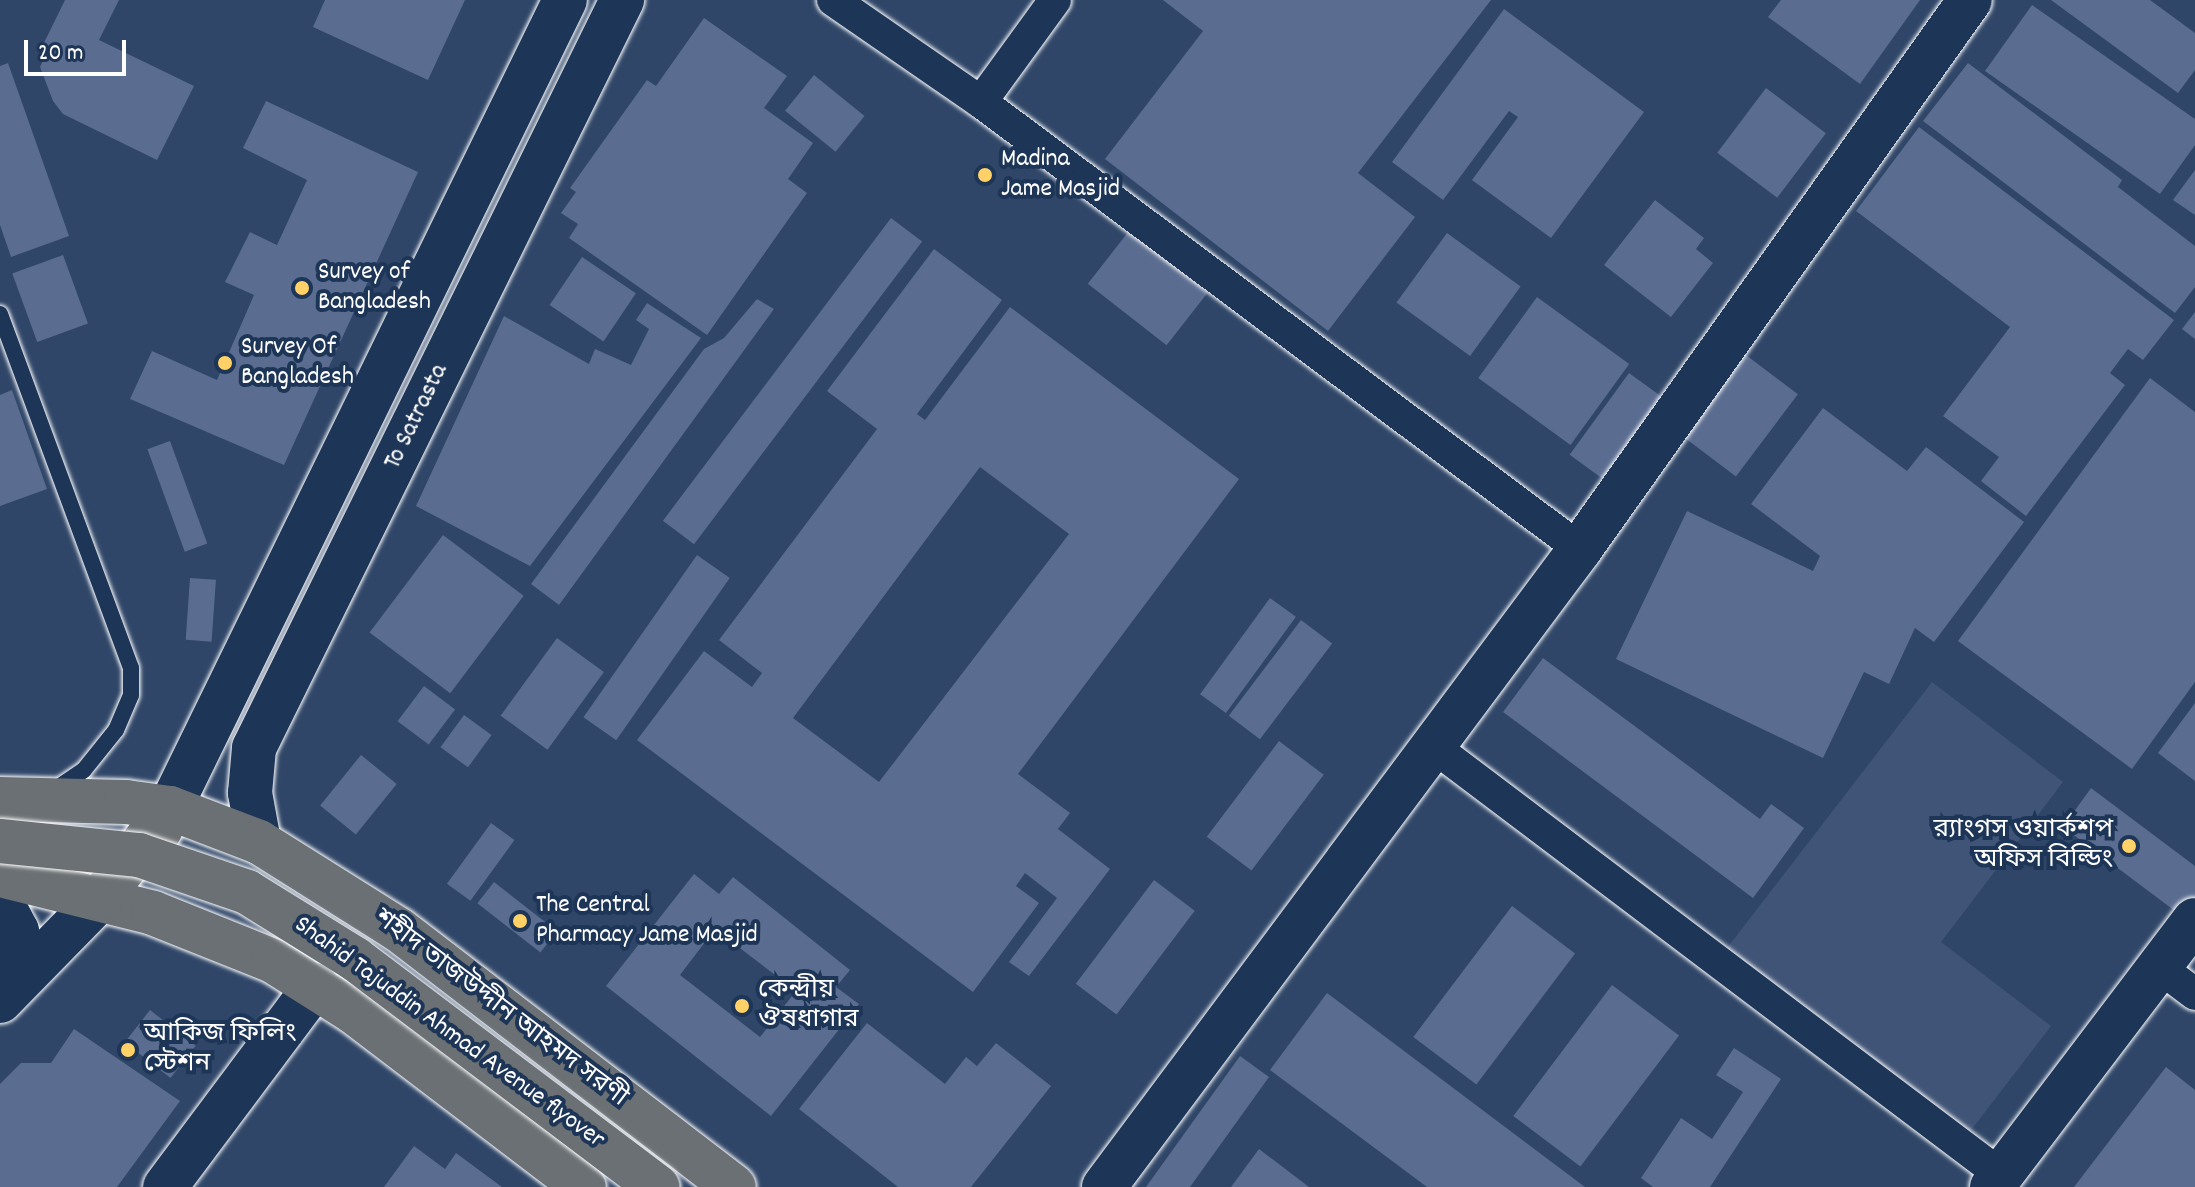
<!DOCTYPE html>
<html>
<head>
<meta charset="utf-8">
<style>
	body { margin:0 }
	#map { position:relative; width:2195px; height:1187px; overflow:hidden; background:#2f4668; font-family:Dekko,"Noto Sans Bengali",sans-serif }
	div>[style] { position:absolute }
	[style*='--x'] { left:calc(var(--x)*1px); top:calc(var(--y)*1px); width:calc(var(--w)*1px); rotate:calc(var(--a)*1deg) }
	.built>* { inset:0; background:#405477 }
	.building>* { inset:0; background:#5a6c90; transform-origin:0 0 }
	.roads { filter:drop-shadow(0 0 2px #fff) drop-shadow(0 0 2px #fff) }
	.lane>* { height:16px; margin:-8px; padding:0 8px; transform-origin:8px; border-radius:8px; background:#1d3557 }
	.street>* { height:32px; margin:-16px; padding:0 16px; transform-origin:16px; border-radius:16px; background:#1d3557 }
	.secondary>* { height:44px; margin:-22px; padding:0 22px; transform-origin:22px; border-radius:22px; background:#1d3557 }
	.primary>* { height:44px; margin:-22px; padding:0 22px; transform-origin:22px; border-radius:22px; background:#6a7074 }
	.bridges { filter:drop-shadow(0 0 2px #fff) drop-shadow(0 0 2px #fff) }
	.primary-bridge>* { height:44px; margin:-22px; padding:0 22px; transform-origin:22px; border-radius:22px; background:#6a7074 }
	.dots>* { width:22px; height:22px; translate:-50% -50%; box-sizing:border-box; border:4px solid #1d3557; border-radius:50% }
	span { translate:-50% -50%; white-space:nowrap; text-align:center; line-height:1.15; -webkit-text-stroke:8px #1d3557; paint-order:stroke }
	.poi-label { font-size:26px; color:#fff }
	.left { translate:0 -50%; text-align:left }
	.right { translate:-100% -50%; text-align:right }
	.street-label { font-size:26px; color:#fff }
	.scale { position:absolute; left:24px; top:40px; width:102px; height:36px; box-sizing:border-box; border:4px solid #fff; border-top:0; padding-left:10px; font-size:24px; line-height:28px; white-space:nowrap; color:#fff; -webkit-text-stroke:6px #1d3557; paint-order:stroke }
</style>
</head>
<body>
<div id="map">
	<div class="built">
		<div style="clip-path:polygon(1932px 682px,2063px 782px,1941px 942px,2051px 1026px,1965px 1138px,1724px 952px)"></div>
	</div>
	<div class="building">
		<div style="clip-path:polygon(65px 0,119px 0,99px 40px,194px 86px,157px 160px,63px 114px,53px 101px,40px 67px,46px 54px,40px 51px)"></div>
		<div style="clip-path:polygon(325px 0,465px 0,428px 80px,313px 27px)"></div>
		<div style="clip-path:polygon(1163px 0,1491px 0,1358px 173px,1415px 217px,1328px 331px,1105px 159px,1203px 31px)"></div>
		<div style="clip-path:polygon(1781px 0,1920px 0,1860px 84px,1768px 17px)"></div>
		<div style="clip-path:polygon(2051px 0,2150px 0,2195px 33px,2195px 70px,2178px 93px)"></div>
		<div style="clip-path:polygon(2032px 5px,2195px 119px,2195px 145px,2160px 194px,1985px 71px)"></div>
		<div style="clip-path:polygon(1504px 9px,1644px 112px,1551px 238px,1472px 180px,1518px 117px,1509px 111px,1443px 200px,1392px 162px)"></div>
		<div style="clip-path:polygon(704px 18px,787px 76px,764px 108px,813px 143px,788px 179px,807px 193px,707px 335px,569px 238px,578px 224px,561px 213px,576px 192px,570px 188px,647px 80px,656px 86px)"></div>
		<div style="clip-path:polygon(8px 63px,69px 236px,11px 257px,0 225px,0 66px)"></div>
		<div style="clip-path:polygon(1968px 63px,2122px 180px,2118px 187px,2195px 246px,2195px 287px,2175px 313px,1923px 121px)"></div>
		<div style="left:814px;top:75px;width:65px;height:46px;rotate:39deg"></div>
		<div style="left:1766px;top:88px;width:75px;height:81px;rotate:37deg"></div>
		<div style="clip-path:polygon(266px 101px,418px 172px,284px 465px,130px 399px,152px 351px,217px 380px,254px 295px,225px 282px,250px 232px,277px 245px,307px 180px,243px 148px)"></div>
		<div style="clip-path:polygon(1919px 127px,2174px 320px,2143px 360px,2128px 349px,2110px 373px,2125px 385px,2026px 516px,1981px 481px,1999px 457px,1943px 416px,2010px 327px,1856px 211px)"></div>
		<div style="clip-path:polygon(2195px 170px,2195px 215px,2173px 200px)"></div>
		<div style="clip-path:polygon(1655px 200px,1704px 238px,1696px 249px,1713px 263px,1671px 317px,1604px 265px)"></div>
		<div style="left:891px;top:218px;width:39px;height:379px;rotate:37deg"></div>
		<div style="left:1129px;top:231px;width:100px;height:67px;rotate:38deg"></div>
		<div style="left:1447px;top:233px;width:91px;height:86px;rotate:36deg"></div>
		<div style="clip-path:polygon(evenodd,934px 249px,1002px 300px,917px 414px,925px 420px,1010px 307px,1239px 479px,1018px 774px,1070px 813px,1058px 829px,1110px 869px,1029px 976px,1009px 962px,1057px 898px,1025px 873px,1016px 886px,1039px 903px,973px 992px,637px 740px,704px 651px,752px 687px,762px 673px,719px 640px,877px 429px,827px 391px,934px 249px,980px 467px,1069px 534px,879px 782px,793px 718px,980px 467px)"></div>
		<div style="left:63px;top:255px;width:73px;height:54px;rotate:70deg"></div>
		<div style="left:582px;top:257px;width:65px;height:58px;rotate:34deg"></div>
		<div style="left:1537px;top:297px;width:114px;height:100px;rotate:36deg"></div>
		<div style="clip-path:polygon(757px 299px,774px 309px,559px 605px,531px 584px,704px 349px,724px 338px)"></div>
		<div style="clip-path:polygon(647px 303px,701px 338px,530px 566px,416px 506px,504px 316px,589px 364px,595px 349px,631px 365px,649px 329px,636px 320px)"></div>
		<div style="clip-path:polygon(2195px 312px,2195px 339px,2182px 329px)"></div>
		<div style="left:1742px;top:352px;width:70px;height:103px;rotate:37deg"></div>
		<div style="left:1629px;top:373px;width:46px;height:101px;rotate:36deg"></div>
		<div style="clip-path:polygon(2150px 378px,2195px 412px,2195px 682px,2132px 769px,1958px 641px)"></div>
		<div style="clip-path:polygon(12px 390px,47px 489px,0 506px,0 395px)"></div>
		<div style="clip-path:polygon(1823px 408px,1907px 471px,1926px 447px,2024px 522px,1934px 642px,1915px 628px,1889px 684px,1864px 672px,1823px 758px,1616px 659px,1687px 511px,1813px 571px,1820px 556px,1751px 504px)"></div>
		<div style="left:170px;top:441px;width:109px;height:24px;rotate:70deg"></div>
		<div style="left:443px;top:535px;width:101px;height:122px;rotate:37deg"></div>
		<div style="left:697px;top:555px;width:40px;height:198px;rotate:35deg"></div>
		<div style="left:190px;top:578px;width:26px;height:62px;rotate:4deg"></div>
		<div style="left:1270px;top:598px;width:32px;height:119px;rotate:36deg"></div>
		<div style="left:1301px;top:620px;width:39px;height:120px;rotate:37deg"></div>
		<div style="left:557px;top:638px;width:58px;height:96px;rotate:36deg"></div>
		<div style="clip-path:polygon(1543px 658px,1760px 819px,1771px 804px,1804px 828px,1753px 898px,1503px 712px)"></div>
		<div style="left:424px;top:686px;width:39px;height:44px;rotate:37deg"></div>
		<div style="clip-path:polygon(2195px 703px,2195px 781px,2158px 753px)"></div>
		<div style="left:464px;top:715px;width:34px;height:40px;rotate:36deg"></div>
		<div style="left:1279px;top:741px;width:56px;height:120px;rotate:37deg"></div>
		<div style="left:361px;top:755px;width:46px;height:65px;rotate:39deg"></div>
		<div style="clip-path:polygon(2091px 788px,2195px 866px,2195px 926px,2063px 827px)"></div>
		<div style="left:491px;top:823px;width:29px;height:75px;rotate:36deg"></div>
		<div style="clip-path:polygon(evenodd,694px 874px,719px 894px,733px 877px,850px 970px,836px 987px,859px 1004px,771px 1116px,606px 986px,694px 874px,715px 929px,796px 991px,760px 1037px,680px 975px,715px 929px)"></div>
		<div style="left:1154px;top:880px;width:51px;height:130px;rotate:37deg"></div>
		<div style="left:494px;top:882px;width:80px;height:27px;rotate:38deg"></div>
		<div style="left:1512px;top:906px;width:79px;height:164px;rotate:37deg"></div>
		<div style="left:1612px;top:985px;width:84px;height:164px;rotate:37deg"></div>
		<div style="clip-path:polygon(1327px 993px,1585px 1187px,1427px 1187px,1270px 1070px)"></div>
		<div style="left:150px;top:1010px;width:58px;height:41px;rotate:38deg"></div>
		<div style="clip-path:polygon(867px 1023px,945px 1084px,966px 1057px,977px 1066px,996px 1043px,1051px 1086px,971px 1187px,898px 1187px,799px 1109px)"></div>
		<div style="clip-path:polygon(74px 1029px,180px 1101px,117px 1187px,0 1187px,0 1084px,21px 1063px,51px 1063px)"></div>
		<div style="clip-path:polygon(1734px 1048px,1781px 1079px,1710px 1187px,1653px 1187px,1641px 1178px,1681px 1118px,1712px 1139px,1743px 1092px,1716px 1075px)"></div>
		<div style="clip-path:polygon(1240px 1056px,1269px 1077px,1190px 1187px,1146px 1187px)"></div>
		<div style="clip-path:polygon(2166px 1067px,2195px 1090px,2195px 1187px,2074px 1187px)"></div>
		<div style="clip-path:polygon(414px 1146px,445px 1169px,456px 1153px,502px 1187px,384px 1187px)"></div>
		<div style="clip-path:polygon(1259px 1149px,1309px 1187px,1231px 1187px)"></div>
	</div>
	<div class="roads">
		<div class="lane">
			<div style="--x:0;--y:314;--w:377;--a:69.7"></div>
			<div style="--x:131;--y:668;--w:27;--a:90"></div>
			<div style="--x:131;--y:695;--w:38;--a:113"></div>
			<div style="--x:116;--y:730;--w:51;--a:128.7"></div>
			<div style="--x:84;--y:770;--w:36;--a:146"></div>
		</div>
		<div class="street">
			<div style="--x:833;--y:0;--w:180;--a:34.6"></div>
			<div style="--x:981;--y:102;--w:747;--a:36.73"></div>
			<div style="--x:981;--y:102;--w:126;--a:-54"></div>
			<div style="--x:1434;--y:747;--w:710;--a:37.05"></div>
			<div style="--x:2159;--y:967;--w:45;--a:36.9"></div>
		</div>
		<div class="secondary">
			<div style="--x:170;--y:808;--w:899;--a:-63.95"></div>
			<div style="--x:259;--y:842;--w:50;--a:-100.4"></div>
			<div style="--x:250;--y:793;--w:45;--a:-84.9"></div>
			<div style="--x:254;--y:748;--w:834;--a:-63.8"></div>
			<div style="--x:0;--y:899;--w:36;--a:62"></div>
			<div style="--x:17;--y:931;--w:33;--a:95"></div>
			<div style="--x:14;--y:964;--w:32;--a:116"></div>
			<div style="--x:0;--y:1001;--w:144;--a:-45.6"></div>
			<div style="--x:165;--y:1187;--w:252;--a:-53.2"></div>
			<div style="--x:1104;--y:1187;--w:796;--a:-53.27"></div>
			<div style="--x:1580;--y:549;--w:673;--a:-54.61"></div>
			<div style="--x:1992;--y:1187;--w:335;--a:-52.8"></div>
		</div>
		<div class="primary">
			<div style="--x:0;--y:799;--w:126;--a:1.4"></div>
			<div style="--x:126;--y:802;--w:44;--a:7.8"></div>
			<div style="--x:170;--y:808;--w:24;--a:114"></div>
			<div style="--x:0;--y:875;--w:158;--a:13.9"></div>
			<div style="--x:153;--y:913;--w:129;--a:21.8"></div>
			<div style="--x:273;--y:961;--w:96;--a:32.2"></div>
			<div style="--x:354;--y:1012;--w:289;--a:37.3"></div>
			<div style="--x:101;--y:898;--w:113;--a:-52.5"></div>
			<div style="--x:170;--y:808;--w:95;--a:20.9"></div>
			<div style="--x:259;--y:842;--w:165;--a:32.2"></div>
			<div style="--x:399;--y:930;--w:422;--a:37.5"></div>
		</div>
	</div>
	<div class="bridges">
		<div class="primary-bridge">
			<div style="--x:0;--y:841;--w:140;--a:5.8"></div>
			<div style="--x:139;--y:855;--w:114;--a:18.9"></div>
			<div style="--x:247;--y:892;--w:127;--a:31.8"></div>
			<div style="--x:355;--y:959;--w:379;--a:37"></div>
		</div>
	</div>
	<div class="dots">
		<div style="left:985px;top:175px;background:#ffd166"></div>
		<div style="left:302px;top:288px;background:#ffd166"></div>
		<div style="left:225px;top:363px;background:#ffd166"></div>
		<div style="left:2129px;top:846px;background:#ffd166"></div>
		<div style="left:520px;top:921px;background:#ffd166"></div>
		<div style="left:742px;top:1006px;background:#ffd166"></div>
		<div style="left:128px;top:1050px;background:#ffd166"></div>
	</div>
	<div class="poi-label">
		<span class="left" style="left:1001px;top:175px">Madina<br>Jame Masjid</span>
		<span class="left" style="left:318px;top:288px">Survey of<br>Bangladesh</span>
		<span class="left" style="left:241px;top:363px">Survey Of<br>Bangladesh</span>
		<span class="right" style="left:2113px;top:846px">র‍্যাংগস ওয়ার্কশপ<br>অফিস বিল্ডিং</span>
		<span class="left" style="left:536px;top:921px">The Central<br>Pharmacy Jame Masjid</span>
		<span class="left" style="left:758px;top:1006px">কেন্দ্রীয়<br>ঔষধাগার</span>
		<span class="left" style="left:144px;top:1050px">আকিজ ফিলিং<br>স্টেশন</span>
	</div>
	<div class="street-label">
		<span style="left:417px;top:417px;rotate:-64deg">To Satrasta</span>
		<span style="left:500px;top:1009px;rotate:37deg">শহীদ তাজউদ্দীন আহমদ সরণী</span>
		<span style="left:449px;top:1033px;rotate:36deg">Shahid Tajuddin Ahmad Avenue flyover</span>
	</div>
	<div class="scale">20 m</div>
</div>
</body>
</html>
